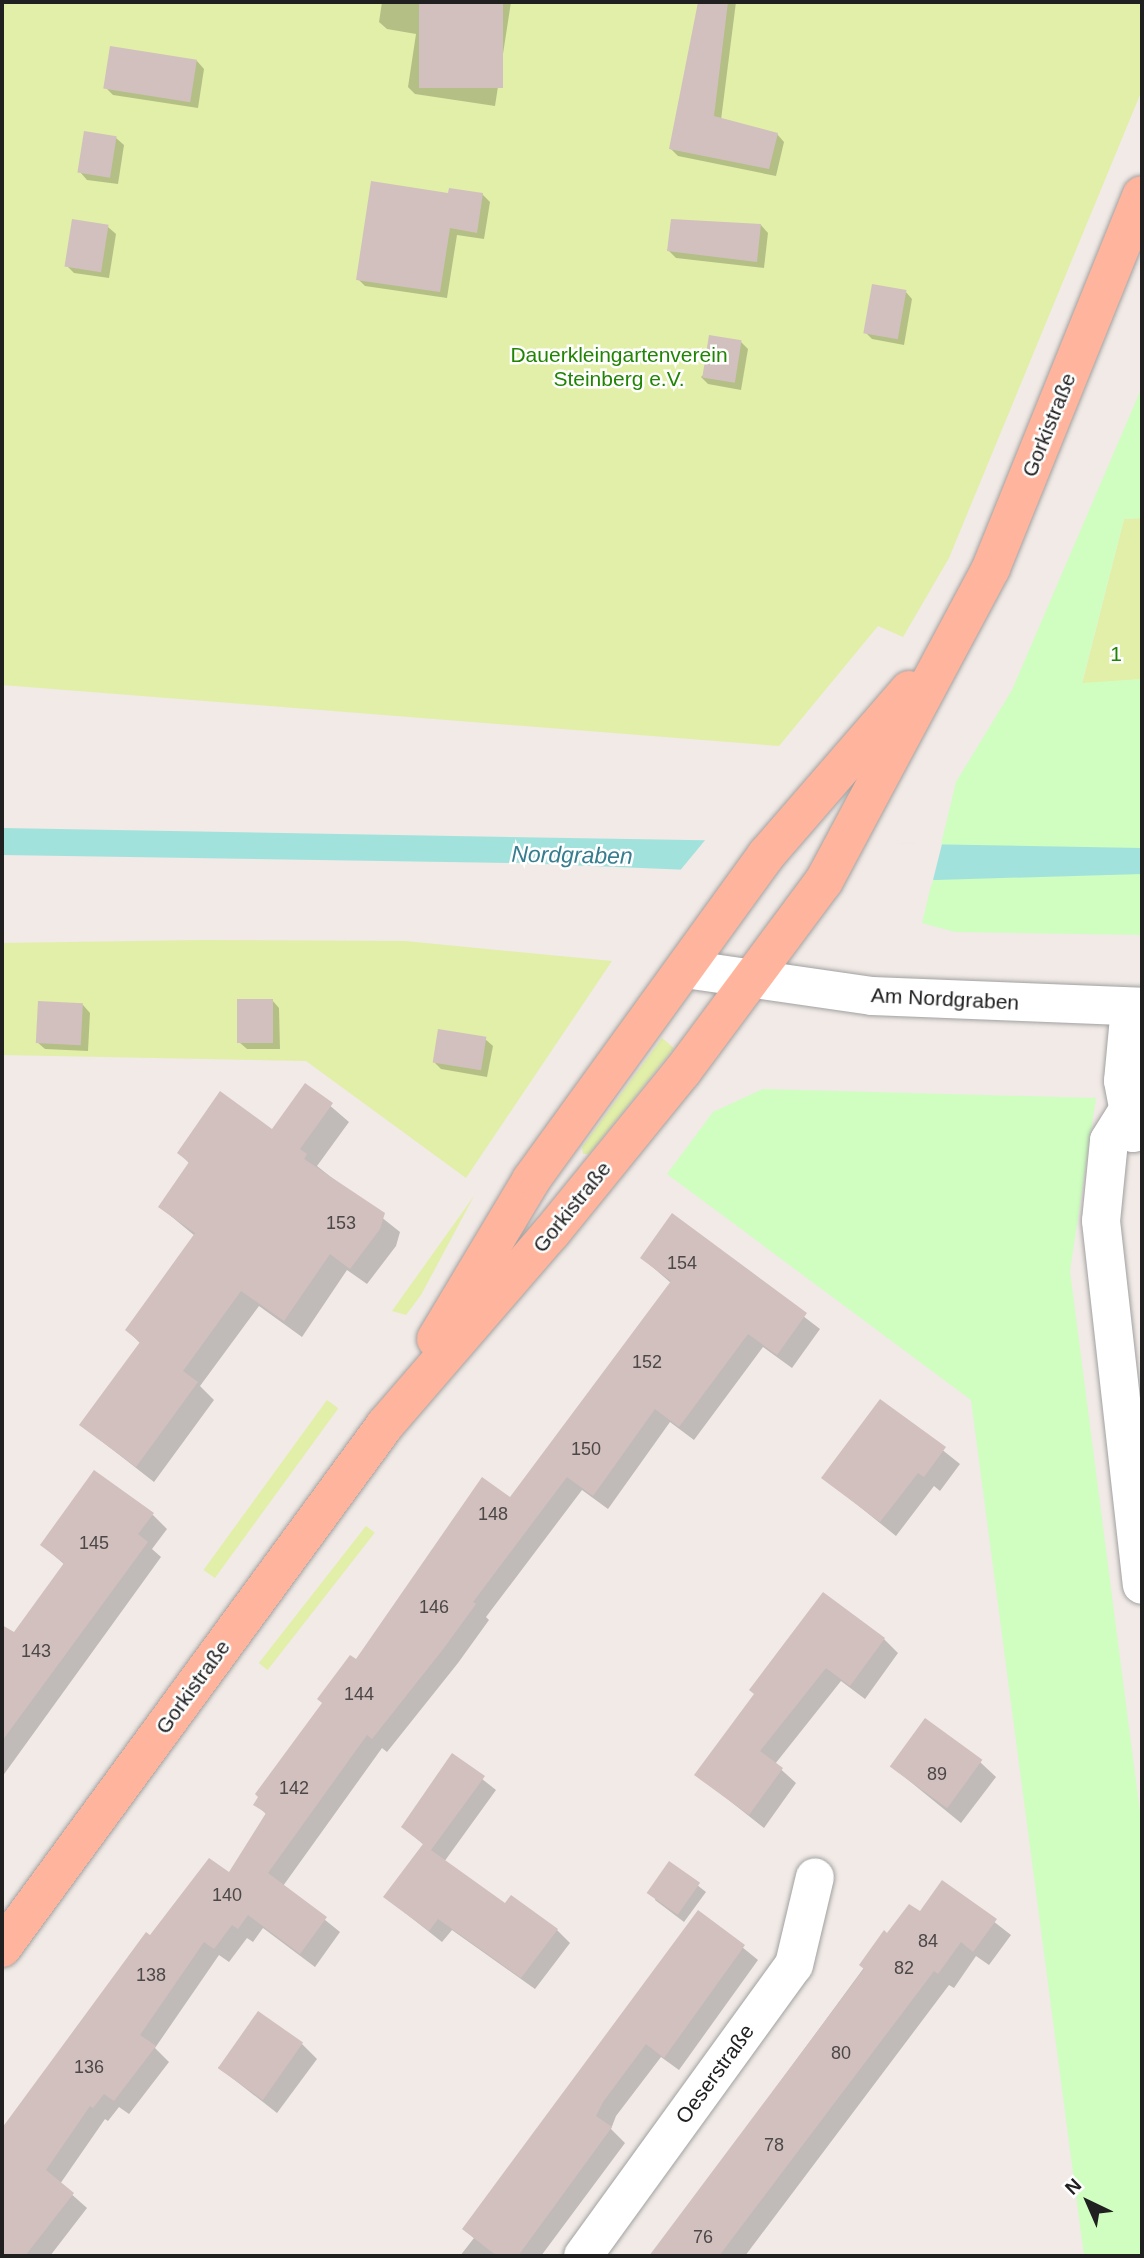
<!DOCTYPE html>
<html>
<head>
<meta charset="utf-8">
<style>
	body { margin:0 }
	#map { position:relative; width:1144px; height:2258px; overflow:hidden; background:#f1eae6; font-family:Arial,sans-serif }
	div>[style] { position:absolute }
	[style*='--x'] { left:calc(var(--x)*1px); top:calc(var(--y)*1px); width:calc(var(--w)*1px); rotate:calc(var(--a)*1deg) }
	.grass>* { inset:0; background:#e2efa8; transform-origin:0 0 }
	.park>* { inset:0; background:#cffec0 }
	.water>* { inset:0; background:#a2e2dc }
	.pier>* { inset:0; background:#f1eae6 }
	.shadow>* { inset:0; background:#0003 }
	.building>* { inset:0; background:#d2c0be; transform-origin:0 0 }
	.roads { filter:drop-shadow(0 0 2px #a1a1a1) drop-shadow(0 0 2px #a1a1a1) }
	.minor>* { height:38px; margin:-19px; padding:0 19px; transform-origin:19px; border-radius:19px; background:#fff }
	.major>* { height:38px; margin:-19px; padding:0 19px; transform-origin:19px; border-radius:19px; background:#ffb59d }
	span { translate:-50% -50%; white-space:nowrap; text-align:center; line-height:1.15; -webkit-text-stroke:5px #fff; paint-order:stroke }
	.number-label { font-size:18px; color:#4c4848 }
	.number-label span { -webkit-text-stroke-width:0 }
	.park-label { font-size:21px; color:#218403 }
	.street-label { font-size:21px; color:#202020 }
	.water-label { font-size:23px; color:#367e8f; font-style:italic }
	.frame { position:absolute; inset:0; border:4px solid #202020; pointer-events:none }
	.north { position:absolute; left:1053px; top:2167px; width:70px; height:70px; -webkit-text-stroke:5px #fff; paint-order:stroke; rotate:316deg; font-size:19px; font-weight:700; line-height:28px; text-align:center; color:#202020 }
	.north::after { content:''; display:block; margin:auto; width:24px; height:32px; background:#202020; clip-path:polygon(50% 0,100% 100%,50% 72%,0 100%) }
</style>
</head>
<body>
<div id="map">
	<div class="grass">
		<div style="clip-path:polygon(2px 2px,1142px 2px,1142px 90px,949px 558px,903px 637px,878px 626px,779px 746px,2px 685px)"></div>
		<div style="clip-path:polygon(1142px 518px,1142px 679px,1082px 684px,1124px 519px)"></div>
		<div style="clip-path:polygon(204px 940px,405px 941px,612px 961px,466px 1178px,306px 1061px,2px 1055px,2px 943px)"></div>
		<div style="clip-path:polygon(662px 1038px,674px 1048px,589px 1154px,583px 1154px,582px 1147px)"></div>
		<div style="clip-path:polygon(474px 1196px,421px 1295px,406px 1315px,392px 1311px)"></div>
		<div style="left:327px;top:1400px;width:14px;height:210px;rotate:36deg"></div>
		<div style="left:366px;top:1526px;width:11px;height:174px;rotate:38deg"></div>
	</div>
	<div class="park">
		<div style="clip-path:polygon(1142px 387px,1142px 518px,1124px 519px,1082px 683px,1142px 679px,1142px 935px,955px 932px,922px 923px,956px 782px,1012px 690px)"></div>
		<div style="clip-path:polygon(763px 1089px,1096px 1098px,1070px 1271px,1142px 1828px,1142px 2256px,1084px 2256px,971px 1400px,667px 1174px,713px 1112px)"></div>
	</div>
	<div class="water">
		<div style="clip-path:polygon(2px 828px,1142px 848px,1142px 874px,936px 880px,518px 863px,2px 855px)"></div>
	</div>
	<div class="pier">
		<div style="clip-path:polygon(706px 839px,942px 844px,932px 884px,678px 873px)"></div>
	</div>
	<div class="shadow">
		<div style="clip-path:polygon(382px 2px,511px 2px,495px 106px,415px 94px,408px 87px,416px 34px,387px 29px,379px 22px)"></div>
		<div style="clip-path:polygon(700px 2px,736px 2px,721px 120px,777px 134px,784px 142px,776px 176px,678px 156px,671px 149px)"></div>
		<div style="clip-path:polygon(197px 61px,204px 69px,198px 108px,113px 95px,106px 88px)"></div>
		<div style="clip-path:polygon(116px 138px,124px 145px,118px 184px,87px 180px,80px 172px)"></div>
		<div style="clip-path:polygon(482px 194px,490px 202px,484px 239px,457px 235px,447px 298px,365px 286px,358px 279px)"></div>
		<div style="clip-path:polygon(761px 225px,768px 233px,764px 268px,676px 258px,669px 251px)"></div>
		<div style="clip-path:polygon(108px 227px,116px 234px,109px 278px,74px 273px,66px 265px)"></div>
		<div style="clip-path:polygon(905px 291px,912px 299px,904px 345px,872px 339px,865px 332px)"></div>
		<div style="clip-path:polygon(741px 342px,748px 349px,741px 390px,708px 384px,701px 377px)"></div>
		<div style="clip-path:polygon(272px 1000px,279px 1008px,280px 1049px,247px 1049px,239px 1042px)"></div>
		<div style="clip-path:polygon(83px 1005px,90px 1013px,88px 1051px,45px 1049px,37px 1042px)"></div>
		<div style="clip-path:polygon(485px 1039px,493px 1046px,487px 1077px,441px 1069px,434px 1062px)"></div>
		<div style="clip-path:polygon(306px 1085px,349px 1122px,317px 1166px,400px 1232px,396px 1246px,367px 1284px,347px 1270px,302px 1337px,259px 1306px,200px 1386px,214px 1400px,154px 1482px,81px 1425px,141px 1344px,127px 1330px,195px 1236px,160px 1207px,190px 1164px,179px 1153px,273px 1131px)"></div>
		<div style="clip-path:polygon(673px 1216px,820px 1329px,792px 1368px,763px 1347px,694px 1440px,670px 1422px,608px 1509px,582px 1490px,486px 1617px,489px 1620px,458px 1663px,387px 1752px,382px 1748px,283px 1886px,340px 1932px,315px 1967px,263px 1928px,253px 1942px,247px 1938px,229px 1962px,219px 1955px,155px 2048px,169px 2062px,129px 2114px,119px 2107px,108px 2121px,105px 2119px,60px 2184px,87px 2208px,50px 2256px,2px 2256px,2px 2131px,146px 1934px,151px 1937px,230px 1875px,267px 1815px,256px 1804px,356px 1662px,510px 1500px,671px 1283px,642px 1258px)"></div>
		<div style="clip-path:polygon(881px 1401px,960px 1464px,940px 1491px,934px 1486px,896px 1536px,824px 1478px)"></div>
		<div style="clip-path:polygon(153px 1515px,167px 1529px,152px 1549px,161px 1557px,2px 1777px,2px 1642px,10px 1631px,15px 1635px,65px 1565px,42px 1545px)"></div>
		<div style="clip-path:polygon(884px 1639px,898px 1653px,865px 1699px,841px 1681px,775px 1764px,796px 1783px,764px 1828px,697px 1775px,756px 1695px)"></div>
		<div style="clip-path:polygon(453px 1756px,496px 1790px,444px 1862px,505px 1906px,557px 1930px,570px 1943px,535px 1989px,452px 1930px,442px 1942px,385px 1897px,424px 1845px,403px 1827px)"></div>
		<div style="clip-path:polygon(980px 1762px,996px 1777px,961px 1823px,891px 1766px)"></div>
		<div style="clip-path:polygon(669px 1863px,706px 1892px,684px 1922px,655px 1900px)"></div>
		<div style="clip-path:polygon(943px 1882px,1011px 1935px,989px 1965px,976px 1956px,954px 1988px,949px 1985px,745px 2256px,674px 2256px,661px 2244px,888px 1935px,921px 1914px)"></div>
		<div style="clip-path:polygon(699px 1912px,758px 1960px,679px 2070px,661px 2057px,616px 2116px,611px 2129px,625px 2143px,541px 2256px,460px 2256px,474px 2238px,464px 2229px)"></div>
		<div style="clip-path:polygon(302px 2044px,317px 2059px,277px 2113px,218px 2067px)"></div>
	</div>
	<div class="building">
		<div style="left:419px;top:2px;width:84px;height:86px"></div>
		<div style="clip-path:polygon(698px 2px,728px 2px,714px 116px,778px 133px,769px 169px,669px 149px)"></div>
		<div style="left:110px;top:46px;width:88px;height:43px;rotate:9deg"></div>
		<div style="left:84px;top:131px;width:33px;height:42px;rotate:9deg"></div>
		<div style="clip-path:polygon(371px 181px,448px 193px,449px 188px,483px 193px,477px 233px,450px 228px,440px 292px,356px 280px)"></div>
		<div style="left:72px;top:219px;width:37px;height:48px;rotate:9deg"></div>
		<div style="clip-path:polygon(671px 219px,761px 224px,757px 262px,667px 251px)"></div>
		<div style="left:872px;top:284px;width:35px;height:50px;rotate:10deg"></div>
		<div style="left:709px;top:335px;width:33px;height:43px;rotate:9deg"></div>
		<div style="left:237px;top:999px;width:36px;height:44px"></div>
		<div style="left:38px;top:1001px;width:45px;height:42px;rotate:3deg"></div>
		<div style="left:438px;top:1029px;width:49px;height:34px;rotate:9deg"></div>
		<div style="clip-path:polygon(305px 1083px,333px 1103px,300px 1149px,307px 1154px,304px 1159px,385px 1213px,380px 1229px,350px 1269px,330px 1254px,284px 1321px,241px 1291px,183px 1371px,198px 1382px,136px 1467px,79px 1425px,140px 1342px,125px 1330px,195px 1233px,158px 1207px,189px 1162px,177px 1153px,220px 1091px,272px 1129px)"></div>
		<div style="clip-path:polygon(672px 1213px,807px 1313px,777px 1355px,748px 1334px,679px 1427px,655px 1409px,593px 1496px,567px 1477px,473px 1602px,476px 1604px,444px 1648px,372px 1739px,367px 1735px,268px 1873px,327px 1917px,300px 1954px,248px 1915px,238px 1929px,232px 1925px,214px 1949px,204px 1942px,140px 2035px,156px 2046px,114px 2101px,104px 2094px,93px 2108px,90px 2106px,46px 2170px,74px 2193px,25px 2256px,2px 2256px,2px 2128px,146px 1932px,150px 1935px,209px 1858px,229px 1872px,266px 1813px,253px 1805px,258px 1797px,255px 1794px,322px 1703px,317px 1699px,350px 1655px,356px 1659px,482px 1477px,510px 1497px,671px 1281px,640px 1258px)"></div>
		<div style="clip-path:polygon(880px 1399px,946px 1447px,924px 1477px,918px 1473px,880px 1522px,821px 1478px)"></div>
		<div style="clip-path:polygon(94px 1470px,154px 1513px,138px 1534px,148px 1542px,2px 1741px,2px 1625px,14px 1632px,64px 1563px,40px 1545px)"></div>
		<div style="clip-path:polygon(823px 1592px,885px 1638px,850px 1686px,826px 1668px,760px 1751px,783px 1768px,749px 1815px,694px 1775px,754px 1694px,749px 1690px)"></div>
		<div style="left:925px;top:1718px;width:71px;height:60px;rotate:36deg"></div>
		<div style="clip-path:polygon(452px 1753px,485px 1776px,431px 1850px,505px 1903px,511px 1895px,558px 1929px,521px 1978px,438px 1919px,429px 1931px,383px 1897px,423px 1844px,426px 1846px,401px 1827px)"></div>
		<div style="left:669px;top:1861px;width:38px;height:39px;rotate:35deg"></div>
		<div style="clip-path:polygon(942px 1880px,997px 1919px,973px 1952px,961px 1942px,938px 1974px,934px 1971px,719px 2256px,649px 2256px,864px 1969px,859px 1965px,884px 1930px,887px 1933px,909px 1904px,920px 1911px)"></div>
		<div style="clip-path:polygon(698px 1910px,745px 1945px,664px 2058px,646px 2044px,603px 2102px,596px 2116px,612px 2127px,518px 2256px,497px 2256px,462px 2229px)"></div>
		<div style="left:258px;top:2011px;width:55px;height:70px;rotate:35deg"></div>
	</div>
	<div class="roads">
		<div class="minor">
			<div style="--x:685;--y:969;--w:189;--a:8.2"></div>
			<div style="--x:872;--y:996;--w:270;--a:2.3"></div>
			<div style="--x:1130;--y:1007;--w:74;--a:95.4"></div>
			<div style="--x:1123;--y:1081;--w:53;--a:79.1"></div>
			<div style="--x:1128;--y:1110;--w:36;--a:122"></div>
			<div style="--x:1109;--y:1141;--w:80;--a:95.7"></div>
			<div style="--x:1101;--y:1221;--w:366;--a:83.6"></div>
			<div style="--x:583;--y:2256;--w:359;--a:-54.1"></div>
			<div style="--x:794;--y:1965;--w:90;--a:-76.6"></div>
		</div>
		<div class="major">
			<div style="--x:436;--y:1339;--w:185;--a:-59.1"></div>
			<div style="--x:531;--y:1180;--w:402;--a:-54.1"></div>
			<div style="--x:767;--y:854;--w:217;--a:-49.1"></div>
			<div style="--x:2;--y:1948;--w:648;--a:-53.78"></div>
			<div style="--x:385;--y:1425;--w:254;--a:-49.2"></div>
			<div style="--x:551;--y:1233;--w:208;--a:-50.9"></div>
			<div style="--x:682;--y:1072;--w:238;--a:-53.4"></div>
			<div style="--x:824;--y:881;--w:355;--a:-61.9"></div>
			<div style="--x:991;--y:568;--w:402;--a:-68"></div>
		</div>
	</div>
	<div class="number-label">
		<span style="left:341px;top:1223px">153</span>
		<span style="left:682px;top:1263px">154</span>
		<span style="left:647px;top:1362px">152</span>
		<span style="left:586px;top:1449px">150</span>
		<span style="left:493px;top:1514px">148</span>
		<span style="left:94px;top:1543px">145</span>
		<span style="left:434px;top:1607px">146</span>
		<span style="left:36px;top:1651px">143</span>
		<span style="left:359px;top:1694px">144</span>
		<span style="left:937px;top:1774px">89</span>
		<span style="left:294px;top:1788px">142</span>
		<span style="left:227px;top:1895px">140</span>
		<span style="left:928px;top:1941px">84</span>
		<span style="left:904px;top:1968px">82</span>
		<span style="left:151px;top:1975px">138</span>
		<span style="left:841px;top:2053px">80</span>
		<span style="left:89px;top:2067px">136</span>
		<span style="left:774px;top:2145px">78</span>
		<span style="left:703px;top:2237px">76</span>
	</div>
	<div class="park-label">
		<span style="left:619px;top:367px">Dauerkleingartenverein<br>Steinberg e.V.</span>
		<span style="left:1116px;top:654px">1</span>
	</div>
	<div class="street-label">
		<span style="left:1049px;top:425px;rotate:-68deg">Gorkistraße</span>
		<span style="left:945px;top:999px;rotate:3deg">Am Nordgraben</span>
		<span style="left:572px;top:1207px;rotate:-51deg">Gorkistraße</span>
		<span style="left:193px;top:1687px;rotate:-54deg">Gorkistraße</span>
		<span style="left:715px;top:2074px;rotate:-54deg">Oeserstraße</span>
	</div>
	<div class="water-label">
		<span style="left:572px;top:855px;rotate:1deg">Nordgraben</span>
	</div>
	<div class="frame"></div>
	<div class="north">N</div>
</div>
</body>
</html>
